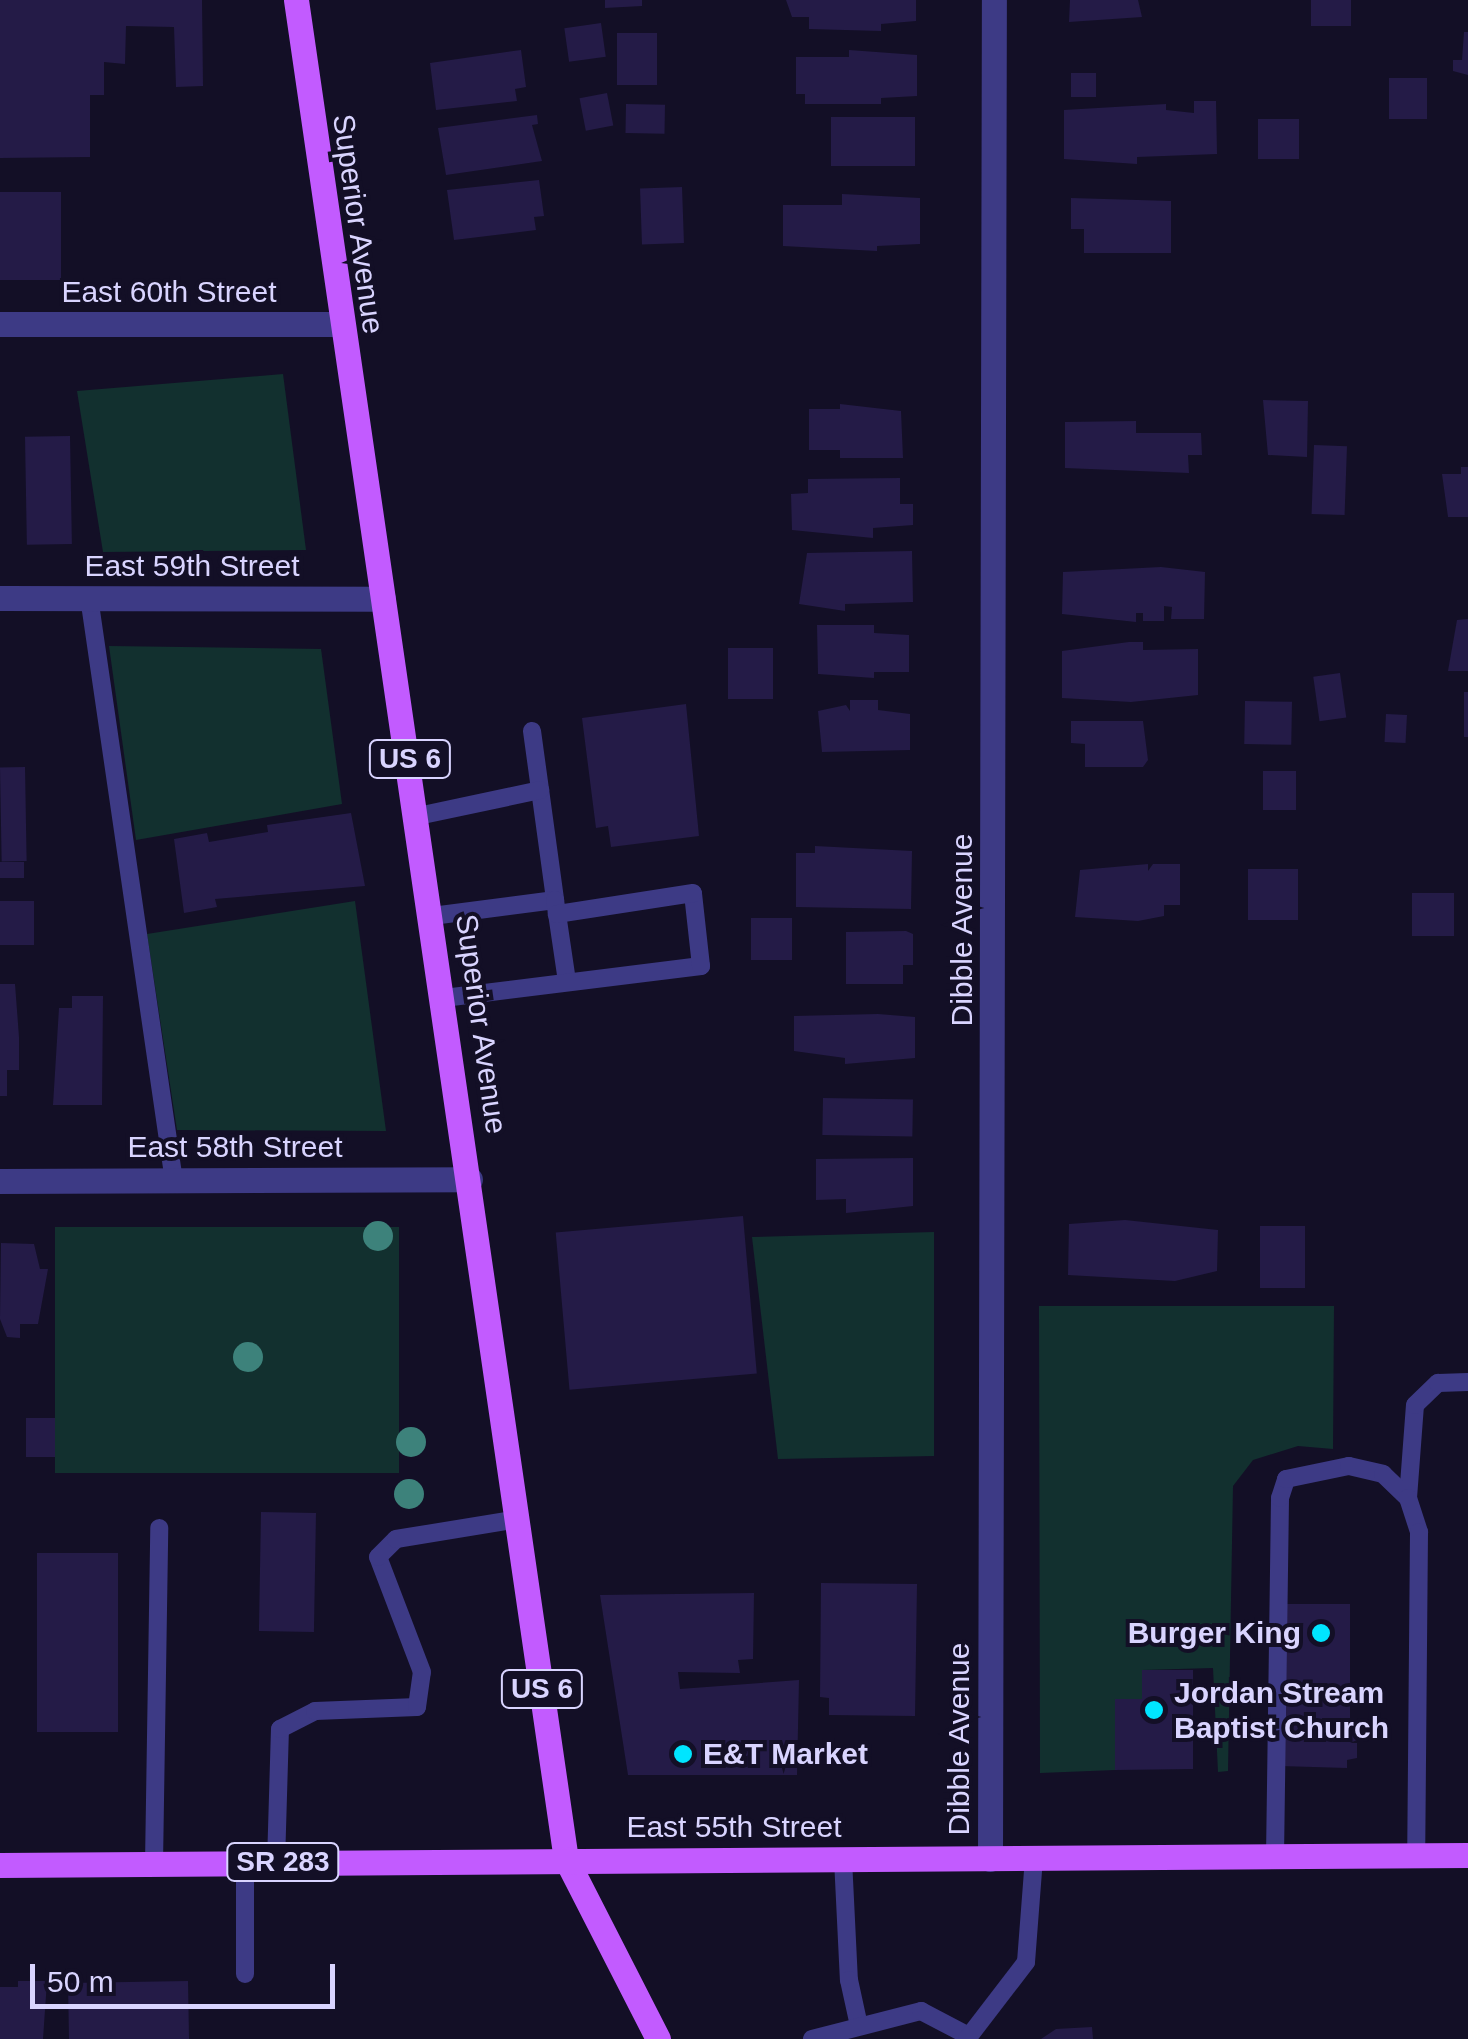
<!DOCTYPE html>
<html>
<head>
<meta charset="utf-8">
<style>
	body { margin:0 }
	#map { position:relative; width:1468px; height:2039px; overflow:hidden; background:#130f26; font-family:Helvetica,sans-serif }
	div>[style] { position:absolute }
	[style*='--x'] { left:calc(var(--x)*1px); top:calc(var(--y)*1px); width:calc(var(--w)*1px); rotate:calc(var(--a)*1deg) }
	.green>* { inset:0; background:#12302f; transform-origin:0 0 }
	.building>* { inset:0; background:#241b47; transform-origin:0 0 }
	.lane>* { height:18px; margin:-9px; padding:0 9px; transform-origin:9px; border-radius:9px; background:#3d3a85 }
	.street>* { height:25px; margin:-12.5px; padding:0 12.5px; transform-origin:12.5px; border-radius:12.5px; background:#3d3a85 }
	.primary>* { height:25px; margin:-12.5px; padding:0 12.5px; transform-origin:12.5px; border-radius:12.5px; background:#c25bff }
	.trees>* { width:30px; height:30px; margin:-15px; border-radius:50%; background:#3d827b }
	.dots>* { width:28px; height:28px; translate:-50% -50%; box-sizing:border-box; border:5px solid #130f26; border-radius:50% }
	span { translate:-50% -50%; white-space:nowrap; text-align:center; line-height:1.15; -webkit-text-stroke:8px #130f26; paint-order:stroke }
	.shield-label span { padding:2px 8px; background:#130f26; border:2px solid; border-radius:8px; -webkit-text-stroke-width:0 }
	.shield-label { font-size:28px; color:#d9d4ff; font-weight:700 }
	.street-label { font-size:30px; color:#d9d4ff }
	.poi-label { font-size:30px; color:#d9d4ff; font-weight:700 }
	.right { translate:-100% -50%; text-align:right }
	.left { translate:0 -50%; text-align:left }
	.scale { position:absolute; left:30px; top:1964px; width:305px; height:45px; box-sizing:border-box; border:5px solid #d9d4ff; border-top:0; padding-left:12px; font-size:30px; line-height:35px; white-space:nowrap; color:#d9d4ff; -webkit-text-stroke:8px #130f26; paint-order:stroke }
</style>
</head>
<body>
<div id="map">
	<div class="green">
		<div style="clip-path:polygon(283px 374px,306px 550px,103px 552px,77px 391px)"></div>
		<div style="clip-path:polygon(109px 646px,321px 649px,342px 804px,136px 840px)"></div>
		<div style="clip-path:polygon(355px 901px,386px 1131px,177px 1130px,147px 934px)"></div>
		<div style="left:55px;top:1227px;width:344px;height:246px"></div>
		<div style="clip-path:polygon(934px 1232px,934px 1456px,778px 1459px,752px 1237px)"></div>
		<div style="clip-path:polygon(1039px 1306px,1334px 1306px,1333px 1449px,1298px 1446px,1253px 1460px,1233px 1486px,1228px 1771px,1218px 1772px,1213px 1668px,1142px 1670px,1142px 1699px,1115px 1699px,1115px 1770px,1040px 1773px)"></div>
	</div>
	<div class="building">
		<div style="clip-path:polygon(0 0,202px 0,203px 86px,176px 87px,174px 27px,126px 26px,125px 64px,104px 62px,104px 95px,90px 95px,90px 157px,0 158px)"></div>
		<div style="clip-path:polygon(605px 0,642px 0,642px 6px,605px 8px)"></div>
		<div style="clip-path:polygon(786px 0,916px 0,916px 21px,881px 24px,881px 31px,809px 29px,809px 17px,792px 17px)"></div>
		<div style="clip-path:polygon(1070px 0,1138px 0,1142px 17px,1069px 22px)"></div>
		<div style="left:1311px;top:0;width:40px;height:26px"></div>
		<div style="left:601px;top:23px;width:34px;height:37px;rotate:82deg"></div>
		<div style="clip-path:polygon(1464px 32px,1468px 32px,1468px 75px,1453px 71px,1453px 60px,1462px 60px)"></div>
		<div style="left:657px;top:33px;width:52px;height:40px;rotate:90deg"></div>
		<div style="clip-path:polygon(521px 50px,526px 87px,515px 89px,517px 101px,436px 110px,430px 63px)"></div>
		<div style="clip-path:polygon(849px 50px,917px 55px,917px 96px,881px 98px,881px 104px,805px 104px,805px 94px,796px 94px,796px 57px,849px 57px)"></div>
		<div style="left:1071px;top:73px;width:25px;height:24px"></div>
		<div style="left:1389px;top:78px;width:38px;height:41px"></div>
		<div style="left:607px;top:93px;width:33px;height:28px;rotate:79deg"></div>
		<div style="clip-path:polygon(1194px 101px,1216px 101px,1217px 154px,1137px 157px,1137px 164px,1064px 159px,1064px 110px,1166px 104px,1166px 110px,1194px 113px)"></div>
		<div style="left:626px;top:104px;width:39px;height:29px;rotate:1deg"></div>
		<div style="clip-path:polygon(537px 115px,538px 124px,532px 125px,542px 161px,446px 175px,438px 128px)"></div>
		<div style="left:831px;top:117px;width:84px;height:49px"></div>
		<div style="left:1258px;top:119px;width:41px;height:40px"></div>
		<div style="clip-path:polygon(539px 180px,544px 216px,534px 217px,536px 230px,454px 240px,447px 190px)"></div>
		<div style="left:682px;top:187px;width:56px;height:42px;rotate:88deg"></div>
		<div style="left:0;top:192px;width:61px;height:88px"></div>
		<div style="clip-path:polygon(842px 194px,920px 198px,920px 244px,877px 246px,877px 251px,783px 246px,783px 205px,842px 205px)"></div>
		<div style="clip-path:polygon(1071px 198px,1171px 201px,1171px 253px,1084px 253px,1084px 229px,1071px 229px)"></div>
		<div style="clip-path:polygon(1263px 400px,1308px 401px,1307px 457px,1268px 455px)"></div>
		<div style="clip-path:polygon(840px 404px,901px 411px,903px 458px,840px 458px,840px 450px,809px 450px,809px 409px,840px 409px)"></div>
		<div style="clip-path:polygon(1136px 421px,1136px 433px,1201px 433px,1202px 455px,1188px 455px,1189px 473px,1065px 468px,1065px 422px)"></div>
		<div style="left:70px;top:436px;width:108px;height:45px;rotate:89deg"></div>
		<div style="left:1314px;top:445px;width:33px;height:69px;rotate:2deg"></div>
		<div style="clip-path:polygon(1461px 467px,1468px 467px,1468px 517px,1448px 517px,1442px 474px,1461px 474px)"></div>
		<div style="clip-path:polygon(900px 478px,900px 504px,913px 504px,913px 525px,873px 528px,873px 538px,792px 530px,791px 494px,808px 493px,808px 479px)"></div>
		<div style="clip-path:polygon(912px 551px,913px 602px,845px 604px,845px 611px,799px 604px,807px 553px)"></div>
		<div style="clip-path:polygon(1161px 567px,1205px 572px,1204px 619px,1171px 619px,1172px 607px,1164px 606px,1164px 621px,1143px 621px,1143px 613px,1136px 613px,1136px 622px,1062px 614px,1063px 572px)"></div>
		<div style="clip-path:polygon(1468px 619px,1468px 671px,1448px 671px,1457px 620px)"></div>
		<div style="clip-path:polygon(817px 625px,874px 625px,874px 633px,909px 635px,909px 672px,874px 672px,874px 678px,818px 674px)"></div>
		<div style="clip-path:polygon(1129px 642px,1143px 642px,1143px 650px,1198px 649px,1198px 695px,1131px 702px,1062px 698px,1062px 651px)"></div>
		<div style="left:728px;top:648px;width:45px;height:51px"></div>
		<div style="left:1340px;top:673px;width:45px;height:27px;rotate:82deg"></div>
		<div style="left:1464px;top:692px;width:4px;height:45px"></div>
		<div style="clip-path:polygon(850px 700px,878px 700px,878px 710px,910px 714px,910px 750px,822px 752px,818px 711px,846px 705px,850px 711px)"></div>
		<div style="left:1245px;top:701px;width:47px;height:43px;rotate:1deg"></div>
		<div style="clip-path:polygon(686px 704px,699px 836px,611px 847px,608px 826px,596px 828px,582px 718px)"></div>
		<div style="left:1386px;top:714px;width:21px;height:28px;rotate:3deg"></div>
		<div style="clip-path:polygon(1071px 721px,1143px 721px,1148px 760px,1143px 767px,1085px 767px,1085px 744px,1071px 743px)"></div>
		<div style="left:25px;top:767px;width:94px;height:25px;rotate:89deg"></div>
		<div style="left:1263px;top:771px;width:33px;height:39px"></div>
		<div style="clip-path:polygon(351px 813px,365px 886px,215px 899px,217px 907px,184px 913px,174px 839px,207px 833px,209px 842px,268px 832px,267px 825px)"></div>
		<div style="clip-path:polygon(815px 846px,912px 851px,911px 909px,796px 907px,796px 853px,815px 853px)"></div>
		<div style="left:24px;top:862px;width:16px;height:24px;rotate:90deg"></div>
		<div style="clip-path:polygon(1148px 864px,1148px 871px,1153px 864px,1180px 864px,1180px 905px,1164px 905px,1164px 916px,1138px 921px,1075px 917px,1080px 870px)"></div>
		<div style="left:1298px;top:869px;width:51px;height:50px;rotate:90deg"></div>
		<div style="left:1412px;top:893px;width:42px;height:43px"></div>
		<div style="left:0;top:901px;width:34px;height:44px"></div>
		<div style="left:751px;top:918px;width:41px;height:42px"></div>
		<div style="clip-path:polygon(906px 931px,913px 934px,913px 965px,903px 965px,903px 984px,846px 984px,846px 932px)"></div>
		<div style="clip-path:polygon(0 984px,15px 984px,19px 1037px,19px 1070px,7px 1070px,7px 1096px,0 1096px)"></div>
		<div style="clip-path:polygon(72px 996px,103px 996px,102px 1105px,53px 1105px,59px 1008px,72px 1008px)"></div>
		<div style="clip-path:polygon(878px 1014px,915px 1017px,915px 1058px,845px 1064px,845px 1058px,794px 1051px,794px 1016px)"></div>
		<div style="left:823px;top:1098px;width:90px;height:37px;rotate:1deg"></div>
		<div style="clip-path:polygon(913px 1158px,913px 1206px,846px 1213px,846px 1199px,816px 1200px,816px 1159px)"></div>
		<div style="left:743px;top:1216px;width:158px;height:188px;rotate:85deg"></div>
		<div style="clip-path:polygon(1125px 1220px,1218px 1230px,1217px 1271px,1175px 1281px,1068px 1275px,1069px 1224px)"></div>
		<div style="left:1260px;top:1226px;width:45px;height:62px"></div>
		<div style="clip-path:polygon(1px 1243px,34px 1244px,40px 1269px,48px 1269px,38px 1324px,20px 1324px,20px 1338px,7px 1337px,0 1319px)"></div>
		<div style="left:26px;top:1418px;width:29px;height:39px"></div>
		<div style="left:261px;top:1512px;width:55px;height:119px;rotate:1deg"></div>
		<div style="left:37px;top:1553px;width:81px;height:179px"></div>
		<div style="clip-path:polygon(821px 1583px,917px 1584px,915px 1716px,829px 1715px,829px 1698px,820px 1697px)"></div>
		<div style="clip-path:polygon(754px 1593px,753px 1659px,738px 1660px,740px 1673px,678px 1672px,680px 1689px,799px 1680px,797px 1775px,628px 1775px,600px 1595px)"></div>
		<div style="clip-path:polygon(1284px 1604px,1350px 1604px,1350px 1725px,1357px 1725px,1357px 1740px,1350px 1743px,1357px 1743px,1357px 1758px,1347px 1760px,1347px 1768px,1280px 1766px)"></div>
		<div style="clip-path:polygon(1142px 1670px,1193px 1670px,1193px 1769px,1115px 1770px,1115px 1699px,1142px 1699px)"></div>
		<div style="clip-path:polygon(18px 1981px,47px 1981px,43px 2039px,0 2039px,0 1987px,18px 1987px)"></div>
		<div style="left:188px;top:1981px;width:58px;height:120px;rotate:89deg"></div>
		<div style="clip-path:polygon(1092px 2027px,1093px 2039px,1041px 2039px,1056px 2029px)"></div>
	</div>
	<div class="lane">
		<div style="--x:89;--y:597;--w:590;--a:81.72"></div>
		<div style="--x:532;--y:731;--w:171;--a:82.2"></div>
		<div style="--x:418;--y:816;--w:125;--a:-12"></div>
		<div style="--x:432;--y:916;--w:124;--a:-7.4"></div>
		<div style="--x:555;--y:900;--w:82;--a:81.6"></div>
		<div style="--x:444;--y:998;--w:259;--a:-7.1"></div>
		<div style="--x:701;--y:966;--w:73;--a:-96.3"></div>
		<div style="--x:693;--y:893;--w:138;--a:171.2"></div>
		<div style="--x:1408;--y:1498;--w:93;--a:-85.7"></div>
		<div style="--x:1415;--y:1405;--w:32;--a:-44"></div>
		<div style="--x:1438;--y:1383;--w:30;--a:-2"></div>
		<div style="--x:1275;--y:1857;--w:359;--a:-89.2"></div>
		<div style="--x:1280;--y:1498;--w:20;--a:-72"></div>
		<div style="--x:1286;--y:1479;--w:64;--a:-11.7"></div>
		<div style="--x:1349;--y:1466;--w:35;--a:13"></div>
		<div style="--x:1383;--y:1474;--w:35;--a:44"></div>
		<div style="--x:1408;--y:1498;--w:36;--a:72"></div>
		<div style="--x:1419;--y:1532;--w:324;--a:90.5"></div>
		<div style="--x:843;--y:1859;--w:121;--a:87.2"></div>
		<div style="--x:849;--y:1980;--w:47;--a:77.7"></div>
		<div style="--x:245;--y:1863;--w:111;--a:90"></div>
		<div style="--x:276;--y:1863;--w:134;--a:-88.3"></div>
		<div style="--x:280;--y:1729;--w:39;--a:-27"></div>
		<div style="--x:315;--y:1711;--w:102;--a:-2.2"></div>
		<div style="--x:417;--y:1707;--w:35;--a:-82"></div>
		<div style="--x:422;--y:1672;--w:123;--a:-110.9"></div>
		<div style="--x:378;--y:1557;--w:25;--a:-45"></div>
		<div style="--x:396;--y:1539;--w:124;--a:-9.3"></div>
		<div style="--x:154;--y:1864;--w:336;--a:-89.1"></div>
		<div style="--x:812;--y:2039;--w:113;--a:-14.4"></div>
		<div style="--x:921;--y:2011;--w:50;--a:27.6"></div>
		<div style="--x:967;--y:2039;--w:97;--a:-52.5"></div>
		<div style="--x:1026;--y:1962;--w:104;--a:-85.6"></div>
	</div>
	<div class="street">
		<div style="--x:0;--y:324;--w:338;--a:0"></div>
		<div style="--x:0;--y:598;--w:383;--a:0.1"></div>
		<div style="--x:0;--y:1181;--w:470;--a:-0.2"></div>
		<div style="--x:990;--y:1859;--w:1859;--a:-89.88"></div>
	</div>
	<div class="primary">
		<div style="--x:296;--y:0;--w:1879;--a:81.74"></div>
		<div style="--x:566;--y:1859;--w:202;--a:62.9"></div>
		<div style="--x:0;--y:1865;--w:1468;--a:-0.39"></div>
	</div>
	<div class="trees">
		<div style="left:378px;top:1236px"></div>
		<div style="left:248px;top:1357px"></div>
		<div style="left:411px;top:1442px"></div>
		<div style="left:409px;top:1494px"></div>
	</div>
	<div class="dots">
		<div style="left:1321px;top:1633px;background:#00e5ff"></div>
		<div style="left:1154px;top:1710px;background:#00e5ff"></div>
		<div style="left:683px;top:1754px;background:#00e5ff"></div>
	</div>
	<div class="shield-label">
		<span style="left:410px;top:759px">US 6</span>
		<span style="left:542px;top:1689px">US 6</span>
		<span style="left:283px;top:1862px">SR 283</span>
	</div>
	<div class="street-label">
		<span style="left:358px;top:224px;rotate:82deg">Superior Avenue</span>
		<span style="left:169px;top:292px">East 60th Street</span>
		<span style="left:192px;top:566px">East 59th Street</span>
		<span style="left:962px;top:930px;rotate:-90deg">Dibble Avenue</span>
		<span style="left:481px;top:1024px;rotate:82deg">Superior Avenue</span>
		<span style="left:235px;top:1147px">East 58th Street</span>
		<span style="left:959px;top:1739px;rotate:-90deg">Dibble Avenue</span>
		<span style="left:734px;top:1827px">East 55th Street</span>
	</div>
	<div class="poi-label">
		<span class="right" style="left:1301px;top:1633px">Burger King</span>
		<span class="left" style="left:1174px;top:1710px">Jordan Stream<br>Baptist Church</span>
		<span class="left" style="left:703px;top:1754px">E&amp;T Market</span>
	</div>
	<div class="scale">50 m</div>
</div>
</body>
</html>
